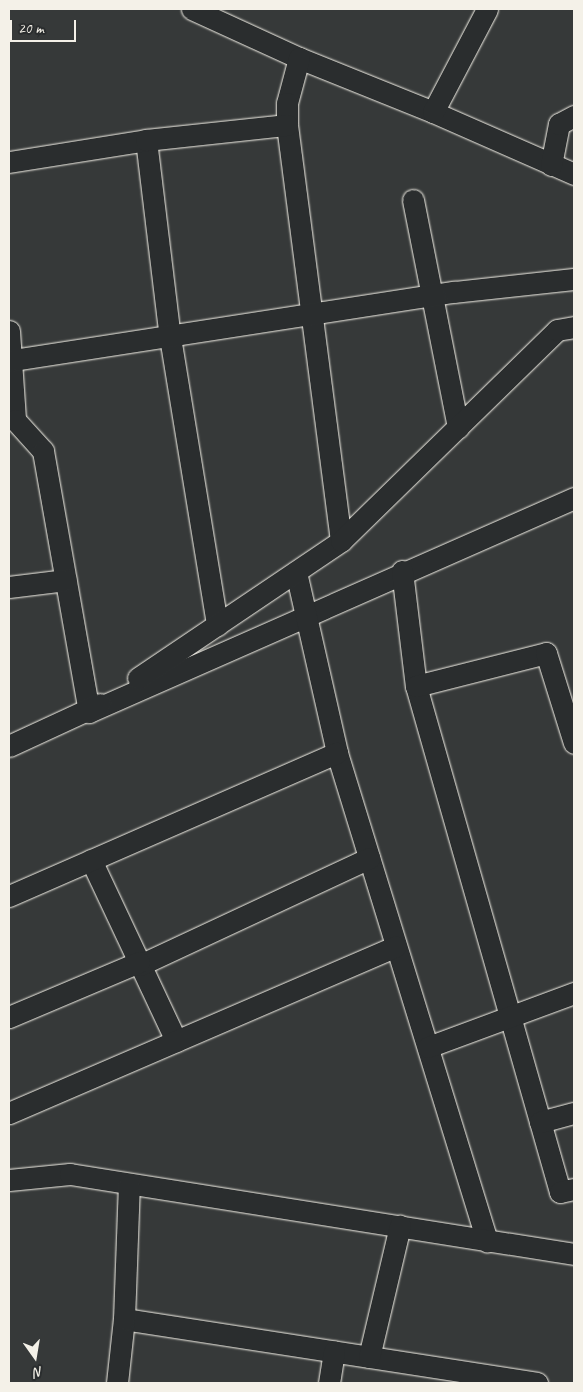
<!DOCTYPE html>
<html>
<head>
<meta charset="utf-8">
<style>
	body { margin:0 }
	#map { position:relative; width:583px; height:1392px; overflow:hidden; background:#363939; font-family:Caveat,sans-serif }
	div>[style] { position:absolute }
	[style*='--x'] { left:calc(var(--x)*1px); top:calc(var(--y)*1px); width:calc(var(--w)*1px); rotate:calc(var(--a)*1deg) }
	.roads { filter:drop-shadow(0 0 1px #f4f1e8) drop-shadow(0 0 1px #f4f1e8) }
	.minor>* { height:21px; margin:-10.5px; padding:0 10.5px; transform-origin:10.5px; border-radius:10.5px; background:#2a2d2e }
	span { translate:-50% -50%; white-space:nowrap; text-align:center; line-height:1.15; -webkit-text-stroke:4px #2a2d2e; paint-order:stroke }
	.frame { position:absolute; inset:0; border:10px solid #f4f1e8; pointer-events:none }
	.north { position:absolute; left:10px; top:1332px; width:50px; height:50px; -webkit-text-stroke:4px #2a2d2e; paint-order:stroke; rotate:167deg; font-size:14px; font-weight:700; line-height:20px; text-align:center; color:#f4f1e8 }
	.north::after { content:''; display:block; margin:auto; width:18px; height:22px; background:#f4f1e8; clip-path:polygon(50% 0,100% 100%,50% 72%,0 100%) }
	.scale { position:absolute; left:10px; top:20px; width:66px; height:22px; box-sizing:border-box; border:2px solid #f4f1e8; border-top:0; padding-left:6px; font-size:15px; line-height:18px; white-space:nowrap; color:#f4f1e8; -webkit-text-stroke:4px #2a2d2e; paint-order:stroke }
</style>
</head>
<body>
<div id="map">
	<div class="roads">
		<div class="minor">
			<div style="--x:192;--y:9;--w:118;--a:24.6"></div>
			<div style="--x:299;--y:58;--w:144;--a:21.9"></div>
			<div style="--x:433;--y:112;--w:154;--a:23.7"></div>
			<div style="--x:299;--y:58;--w:47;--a:104.9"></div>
			<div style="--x:287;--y:103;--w:22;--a:90"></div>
			<div style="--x:287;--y:125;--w:419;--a:82.6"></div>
			<div style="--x:433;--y:112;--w:116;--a:-62.3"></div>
			<div style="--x:146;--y:140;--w:198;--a:83.1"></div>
			<div style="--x:170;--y:337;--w:292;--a:80.7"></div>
			<div style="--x:9;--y:162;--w:139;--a:-9.1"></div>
			<div style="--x:146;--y:140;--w:142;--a:-6.1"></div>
			<div style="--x:551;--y:165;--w:42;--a:-79"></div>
			<div style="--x:559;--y:124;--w:17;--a:-28"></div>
			<div style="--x:413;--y:200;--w:232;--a:78.8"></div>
			<div style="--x:9;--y:331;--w:89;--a:86.1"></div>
			<div style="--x:15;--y:420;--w:42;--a:47.9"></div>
			<div style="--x:43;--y:451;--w:265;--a:80"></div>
			<div style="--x:89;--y:712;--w:530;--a:-23.81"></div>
			<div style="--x:13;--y:360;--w:446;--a:-8.8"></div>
			<div style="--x:454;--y:292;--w:121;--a:-6.2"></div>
			<div style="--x:402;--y:571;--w:116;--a:83.1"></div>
			<div style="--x:416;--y:686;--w:526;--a:74.11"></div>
			<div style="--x:560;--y:1192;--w:14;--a:-12"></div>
			<div style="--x:296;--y:572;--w:186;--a:77.2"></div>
			<div style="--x:337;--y:753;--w:511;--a:72.91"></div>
			<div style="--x:9;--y:587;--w:57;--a:-7"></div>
			<div style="--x:138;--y:678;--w:245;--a:-34"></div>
			<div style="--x:341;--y:541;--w:302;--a:-44.3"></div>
			<div style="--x:557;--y:330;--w:17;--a:-10"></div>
			<div style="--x:416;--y:686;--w:134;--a:-14.2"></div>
			<div style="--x:546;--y:653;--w:94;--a:72.7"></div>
			<div style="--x:9;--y:746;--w:100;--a:-24.8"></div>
			<div style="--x:91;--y:860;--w:200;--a:64.8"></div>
			<div style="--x:9;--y:896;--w:358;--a:-23.6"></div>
			<div style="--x:140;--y:965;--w:253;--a:-25"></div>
			<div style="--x:9;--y:1017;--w:141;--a:-22.9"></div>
			<div style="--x:428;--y:1047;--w:156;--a:-20.3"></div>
			<div style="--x:9;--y:1113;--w:421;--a:-23.3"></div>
			<div style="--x:540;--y:1122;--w:35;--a:-15"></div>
			<div style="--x:9;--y:1180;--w:61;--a:-5.6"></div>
			<div style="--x:70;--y:1174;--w:510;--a:9.02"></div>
			<div style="--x:124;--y:1319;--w:418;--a:8.8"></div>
			<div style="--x:369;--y:1357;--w:135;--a:-76.7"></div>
			<div style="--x:117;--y:1383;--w:64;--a:-83.8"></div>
			<div style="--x:124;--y:1319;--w:135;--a:-87.9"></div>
			<div style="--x:329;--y:1383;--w:32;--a:-81"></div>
		</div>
	</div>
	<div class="frame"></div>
	<div class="north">N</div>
	<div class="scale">20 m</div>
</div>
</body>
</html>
